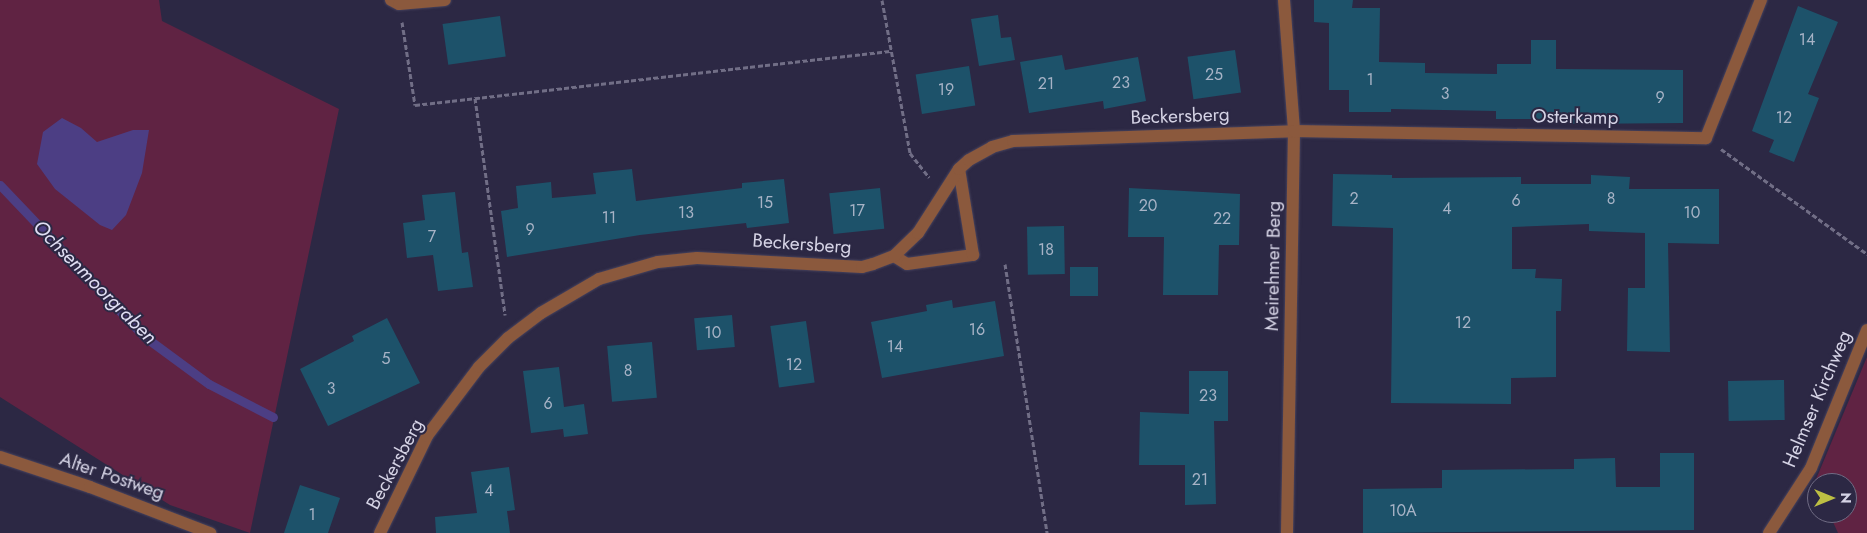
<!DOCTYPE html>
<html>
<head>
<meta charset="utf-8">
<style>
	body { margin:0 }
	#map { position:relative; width:1867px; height:533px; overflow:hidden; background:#2c2844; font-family:Jost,sans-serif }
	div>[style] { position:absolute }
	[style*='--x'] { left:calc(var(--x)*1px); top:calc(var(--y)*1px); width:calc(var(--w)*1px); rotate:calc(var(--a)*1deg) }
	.green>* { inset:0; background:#602343 }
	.water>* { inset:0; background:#4c3e84 }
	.stream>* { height:9px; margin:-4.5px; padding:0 4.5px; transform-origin:4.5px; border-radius:4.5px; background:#4c3e84 }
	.building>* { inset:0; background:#1d526a; transform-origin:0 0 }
	.path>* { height:3px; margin-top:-1.5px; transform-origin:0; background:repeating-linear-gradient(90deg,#716e86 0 5px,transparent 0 7.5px) }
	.roads { filter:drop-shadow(0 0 1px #47435e) drop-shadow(0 0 1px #47435e) }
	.minor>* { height:12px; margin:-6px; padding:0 6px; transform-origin:6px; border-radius:6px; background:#8b593d }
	span { translate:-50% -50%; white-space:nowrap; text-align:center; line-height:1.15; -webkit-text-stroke:4px #2c2844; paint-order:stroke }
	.number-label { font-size:16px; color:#a7b3c6 }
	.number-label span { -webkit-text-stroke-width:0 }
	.street-label { font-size:19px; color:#d5d3e5 }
	.water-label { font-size:20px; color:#e1dff4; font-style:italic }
	.north { position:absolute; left:1807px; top:473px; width:50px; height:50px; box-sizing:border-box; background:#2c2844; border:1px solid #706c84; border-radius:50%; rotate:90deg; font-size:14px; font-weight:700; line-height:20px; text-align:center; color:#d5d3e5 }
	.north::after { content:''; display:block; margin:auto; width:18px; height:22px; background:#bdbf43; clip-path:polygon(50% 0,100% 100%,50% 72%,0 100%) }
</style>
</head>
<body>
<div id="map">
	<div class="green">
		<div style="clip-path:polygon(0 0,159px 0,162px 21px,339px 109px,250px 533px,170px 505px,0 397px)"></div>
		<div style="clip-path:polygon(1867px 357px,1867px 533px,1838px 533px,1829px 513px,1847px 513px,1847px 483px,1817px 483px,1817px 490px,1814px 484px)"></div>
	</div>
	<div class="water">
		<div style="clip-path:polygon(62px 118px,81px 128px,97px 142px,133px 130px,149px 130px,142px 173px,126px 215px,112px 230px,100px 225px,55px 189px,37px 164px,43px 132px)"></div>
	</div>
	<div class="stream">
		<div style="--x:0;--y:185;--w:210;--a:46.4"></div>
		<div style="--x:145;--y:337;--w:79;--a:36.3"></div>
		<div style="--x:209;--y:384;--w:72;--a:27.3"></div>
	</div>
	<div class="building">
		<div style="clip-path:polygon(1314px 0,1353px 0,1352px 8px,1380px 8px,1379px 62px,1425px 63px,1425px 73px,1497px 74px,1497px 64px,1531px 64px,1531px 40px,1556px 40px,1556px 69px,1683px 70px,1683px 123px,1572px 124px,1572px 119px,1496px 119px,1496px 111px,1391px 109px,1391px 112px,1349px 112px,1349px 90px,1329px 90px,1329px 23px,1314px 22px)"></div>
		<div style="clip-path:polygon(1798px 6px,1838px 22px,1808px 94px,1819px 98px,1794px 162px,1769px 152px,1774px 140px,1752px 131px)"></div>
		<div style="clip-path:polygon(998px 15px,1001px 38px,1011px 37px,1015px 60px,979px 66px,971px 19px)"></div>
		<div style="left:500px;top:16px;width:41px;height:58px;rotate:82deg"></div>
		<div style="left:1235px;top:50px;width:43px;height:48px;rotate:82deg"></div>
		<div style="clip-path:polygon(1062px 55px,1065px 70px,1138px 57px,1146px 101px,1104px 109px,1103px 101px,1029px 113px,1020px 62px)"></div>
		<div style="left:969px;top:66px;width:40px;height:54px;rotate:81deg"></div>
		<div style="clip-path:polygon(632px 169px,636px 201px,742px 188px,742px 183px,784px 179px,789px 223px,747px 228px,746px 223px,640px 235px,507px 257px,501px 211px,518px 208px,516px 186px,551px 182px,552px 198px,596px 194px,593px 173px)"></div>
		<div style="clip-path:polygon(1333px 174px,1392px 175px,1392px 178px,1521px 177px,1521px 184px,1591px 184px,1591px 175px,1630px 177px,1629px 189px,1719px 189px,1719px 244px,1668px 243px,1670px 352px,1627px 351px,1628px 288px,1645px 288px,1645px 233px,1589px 231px,1589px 224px,1512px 227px,1512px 269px,1536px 269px,1535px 278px,1562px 279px,1561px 311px,1556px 311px,1556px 377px,1511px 378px,1511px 404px,1391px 403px,1393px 228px,1332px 226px)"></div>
		<div style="left:880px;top:188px;width:41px;height:51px;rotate:84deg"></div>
		<div style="clip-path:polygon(1129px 188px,1240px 194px,1239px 245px,1219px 245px,1218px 295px,1163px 295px,1164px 237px,1128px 237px)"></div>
		<div style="clip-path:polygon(455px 192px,462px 253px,468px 252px,473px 287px,438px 291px,433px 255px,407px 258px,403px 223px,425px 220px,422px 195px)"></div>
		<div style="left:1064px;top:226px;width:48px;height:37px;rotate:89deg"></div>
		<div style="left:1070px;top:267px;width:28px;height:29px"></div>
		<div style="clip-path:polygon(952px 300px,953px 308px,995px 301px,1004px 356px,882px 378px,871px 322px,927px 311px,926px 305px)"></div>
		<div style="left:732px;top:315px;width:32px;height:38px;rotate:85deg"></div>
		<div style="clip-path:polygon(387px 318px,420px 383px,328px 426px,300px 369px,354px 341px,352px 336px)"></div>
		<div style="left:806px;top:321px;width:62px;height:36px;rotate:82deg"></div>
		<div style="left:652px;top:342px;width:56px;height:45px;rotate:85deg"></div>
		<div style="clip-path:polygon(559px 367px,564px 407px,584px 404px,588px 434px,564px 437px,563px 429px,531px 433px,523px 371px)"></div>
		<div style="clip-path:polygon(1189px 371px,1228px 371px,1228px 421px,1214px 421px,1216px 504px,1185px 505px,1185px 465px,1139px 465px,1140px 412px,1189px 414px)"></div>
		<div style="left:1784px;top:380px;width:40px;height:56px;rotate:89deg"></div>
		<div style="clip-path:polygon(1660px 453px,1694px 453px,1694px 530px,1363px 533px,1363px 489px,1442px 488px,1442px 470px,1574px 469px,1574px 459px,1615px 458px,1616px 487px,1660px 487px)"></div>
		<div style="clip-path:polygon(509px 467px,515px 510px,507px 511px,510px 533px,436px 533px,435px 517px,477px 513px,471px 472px)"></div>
		<div style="clip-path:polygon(300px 485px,340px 498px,328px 533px,284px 533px)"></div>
	</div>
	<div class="path">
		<div style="--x:882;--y:0;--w:156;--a:79.6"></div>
		<div style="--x:910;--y:153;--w:31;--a:52"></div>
		<div style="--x:402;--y:22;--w:84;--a:81.1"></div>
		<div style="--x:415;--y:105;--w:478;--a:-6.5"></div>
		<div style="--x:475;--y:98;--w:219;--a:82.1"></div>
		<div style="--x:1721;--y:149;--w:180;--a:35.7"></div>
		<div style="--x:1005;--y:264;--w:272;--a:81.1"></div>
	</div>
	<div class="roads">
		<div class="minor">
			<div style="--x:391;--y:0;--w:9;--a:27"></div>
			<div style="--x:399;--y:4;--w:46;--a:-5"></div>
			<div style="--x:1284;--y:0;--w:131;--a:85.6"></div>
			<div style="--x:1294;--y:131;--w:402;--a:91"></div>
			<div style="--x:894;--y:256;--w:15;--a:32"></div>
			<div style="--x:907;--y:264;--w:67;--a:-7.8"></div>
			<div style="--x:973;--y:255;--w:87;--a:-99.2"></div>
			<div style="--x:0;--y:457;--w:95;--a:18.4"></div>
			<div style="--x:90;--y:487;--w:129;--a:21"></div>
			<div style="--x:380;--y:533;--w:108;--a:-64.1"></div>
			<div style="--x:427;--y:436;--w:86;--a:-53"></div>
			<div style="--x:479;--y:367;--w:41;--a:-45"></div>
			<div style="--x:508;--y:338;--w:41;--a:-37.1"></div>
			<div style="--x:541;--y:313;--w:67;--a:-30.4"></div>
			<div style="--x:599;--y:279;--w:61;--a:-16.1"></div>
			<div style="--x:658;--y:262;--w:39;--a:-6"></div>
			<div style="--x:697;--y:258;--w:165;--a:3.1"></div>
			<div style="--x:862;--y:267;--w:11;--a:-15"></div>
			<div style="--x:873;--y:264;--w:22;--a:-21"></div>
			<div style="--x:894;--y:256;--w:33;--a:-44"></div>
			<div style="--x:918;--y:233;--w:76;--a:-57.4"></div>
			<div style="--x:959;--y:169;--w:13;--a:-42"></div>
			<div style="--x:969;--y:160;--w:26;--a:-29"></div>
			<div style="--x:992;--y:147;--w:22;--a:-16"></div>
			<div style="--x:1013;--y:141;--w:281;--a:-2"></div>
			<div style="--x:1294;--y:131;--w:412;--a:1"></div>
			<div style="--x:1706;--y:138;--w:149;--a:-68.3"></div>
			<div style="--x:1769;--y:533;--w:77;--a:-57.1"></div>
			<div style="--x:1811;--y:468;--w:149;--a:-67.9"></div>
		</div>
	</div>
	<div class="number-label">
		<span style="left:1807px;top:40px">14</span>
		<span style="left:1214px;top:75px">25</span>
		<span style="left:1370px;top:80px">1</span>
		<span style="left:1121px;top:83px">23</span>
		<span style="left:1046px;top:84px">21</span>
		<span style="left:946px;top:90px">19</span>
		<span style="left:1445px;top:94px">3</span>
		<span style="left:1660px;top:98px">9</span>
		<span style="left:1784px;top:118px">12</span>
		<span style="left:1354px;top:199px">2</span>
		<span style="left:1611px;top:199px">8</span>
		<span style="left:1516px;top:201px">6</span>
		<span style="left:765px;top:203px">15</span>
		<span style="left:1148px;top:206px">20</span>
		<span style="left:1447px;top:209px">4</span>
		<span style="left:857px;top:211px">17</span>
		<span style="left:686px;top:213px">13</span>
		<span style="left:1692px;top:213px">10</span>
		<span style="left:609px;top:218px">11</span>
		<span style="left:1222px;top:219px">22</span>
		<span style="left:530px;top:230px">9</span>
		<span style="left:432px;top:237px">7</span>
		<span style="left:1046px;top:250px">18</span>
		<span style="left:1463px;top:323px">12</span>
		<span style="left:977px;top:330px">16</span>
		<span style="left:713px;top:333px">10</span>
		<span style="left:895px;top:347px">14</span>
		<span style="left:386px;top:359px">5</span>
		<span style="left:794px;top:365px">12</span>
		<span style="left:628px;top:371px">8</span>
		<span style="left:331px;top:389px">3</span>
		<span style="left:1208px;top:396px">23</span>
		<span style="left:548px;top:404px">6</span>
		<span style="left:1200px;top:480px">21</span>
		<span style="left:489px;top:491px">4</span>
		<span style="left:1403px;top:511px">10A</span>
		<span style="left:312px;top:515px">1</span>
	</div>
	<div class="street-label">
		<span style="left:1180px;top:116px;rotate:-2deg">Beckersberg</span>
		<span style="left:1575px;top:117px;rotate:1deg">Osterkamp</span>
		<span style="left:802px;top:244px;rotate:4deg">Beckersberg</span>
		<span style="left:1273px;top:266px;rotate:-89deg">Meirehmer Berg</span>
		<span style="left:1817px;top:399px;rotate:-67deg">Helmser Kirchweg</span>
		<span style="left:395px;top:464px;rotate:-62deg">Beckersberg</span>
		<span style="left:112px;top:476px;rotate:19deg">Alter Postweg</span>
	</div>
	<div class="water-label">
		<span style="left:95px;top:282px;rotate:45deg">Ochsenmoorgraben</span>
	</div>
	<div class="north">N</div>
</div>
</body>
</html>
